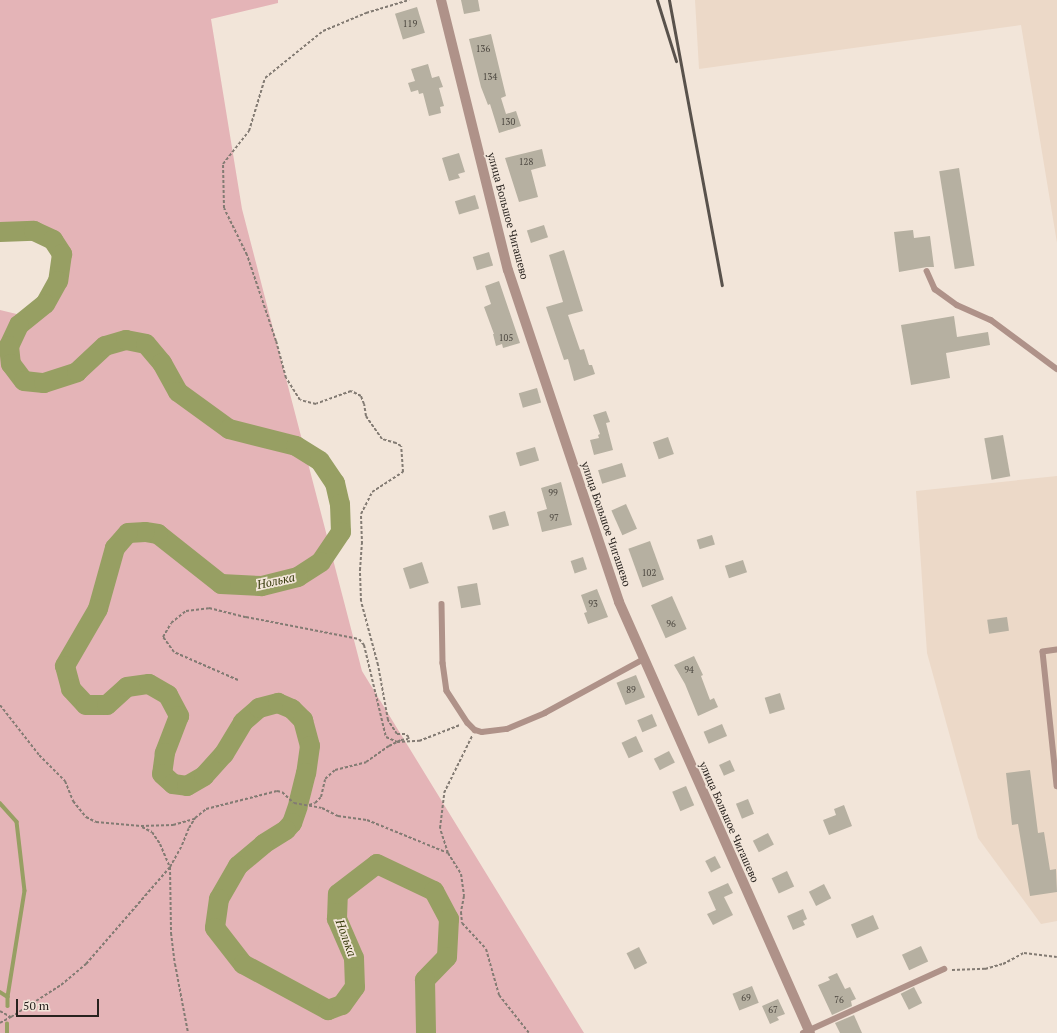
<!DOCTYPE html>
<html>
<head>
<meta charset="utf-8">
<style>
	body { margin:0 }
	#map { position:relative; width:1057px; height:1033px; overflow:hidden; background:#f2e5d9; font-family:"PT Serif",serif }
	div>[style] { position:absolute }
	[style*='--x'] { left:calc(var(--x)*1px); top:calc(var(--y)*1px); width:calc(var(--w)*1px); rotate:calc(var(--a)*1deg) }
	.built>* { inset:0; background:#ecd9c8 }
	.green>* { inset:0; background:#e4b4b7 }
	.stream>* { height:3.5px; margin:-1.75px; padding:0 1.75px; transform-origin:1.75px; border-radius:1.75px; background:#979f63 }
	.river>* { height:20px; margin:-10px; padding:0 10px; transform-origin:10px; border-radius:10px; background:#979f63 }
	.building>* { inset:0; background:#b6b0a1; transform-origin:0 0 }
	.path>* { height:2px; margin-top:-1px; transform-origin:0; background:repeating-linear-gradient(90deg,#837b73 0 3px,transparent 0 5px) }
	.lane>* { height:5.5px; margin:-2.75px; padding:0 2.75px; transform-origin:2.75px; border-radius:2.75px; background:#af9289 }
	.street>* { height:10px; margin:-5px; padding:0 5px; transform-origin:5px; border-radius:5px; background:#af9289 }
	.rail>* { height:3px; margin:-1.5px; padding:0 1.5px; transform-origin:1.5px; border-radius:1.5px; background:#59524c }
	span { translate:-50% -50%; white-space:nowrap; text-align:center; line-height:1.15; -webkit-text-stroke:3.5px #f2e5d9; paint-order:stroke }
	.number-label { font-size:9px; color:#4b463f }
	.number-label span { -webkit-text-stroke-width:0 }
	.street-label { font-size:11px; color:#27221e }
	.water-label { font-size:12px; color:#373b0c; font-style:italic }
	.scale { position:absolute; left:16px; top:999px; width:83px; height:18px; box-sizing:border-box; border:2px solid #27221e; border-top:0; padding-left:5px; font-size:12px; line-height:14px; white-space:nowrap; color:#27221e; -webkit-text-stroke:3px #f2e5d9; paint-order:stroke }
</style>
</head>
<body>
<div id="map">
	<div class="built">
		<div style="clip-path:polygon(695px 0,1057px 0,1057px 243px,1021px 25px,699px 69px)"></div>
		<div style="clip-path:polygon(1057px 476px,1057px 921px,1041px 924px,978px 838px,927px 653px,916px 491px)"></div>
	</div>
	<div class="green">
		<div style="clip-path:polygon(0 0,278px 0,278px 3px,211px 19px,242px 209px,362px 671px,584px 1033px,0 1033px,0 310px,29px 317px,45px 304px,58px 281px,62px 254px,53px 240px,34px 231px,0 232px)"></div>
	</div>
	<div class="stream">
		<div style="--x:0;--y:803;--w:25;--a:48"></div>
		<div style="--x:17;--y:822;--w:69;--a:83.4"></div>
		<div style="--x:25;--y:891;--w:107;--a:99.1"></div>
		<div style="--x:0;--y:992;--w:9;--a:32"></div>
		<div style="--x:8;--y:997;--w:9;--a:90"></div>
		<div style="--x:7;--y:1033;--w:9;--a:-90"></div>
	</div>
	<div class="river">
		<div style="--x:0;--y:232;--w:34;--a:-2"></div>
		<div style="--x:34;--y:231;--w:21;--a:25"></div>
		<div style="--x:53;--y:240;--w:17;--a:57"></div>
		<div style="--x:62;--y:254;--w:27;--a:98"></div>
		<div style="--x:58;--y:281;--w:26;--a:119"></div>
		<div style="--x:45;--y:304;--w:33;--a:141"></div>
		<div style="--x:19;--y:325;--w:23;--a:115"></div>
		<div style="--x:9;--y:346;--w:18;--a:84"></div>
		<div style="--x:11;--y:364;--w:21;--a:53"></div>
		<div style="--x:24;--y:381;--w:20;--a:6"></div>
		<div style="--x:44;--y:383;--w:35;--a:-18"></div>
		<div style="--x:77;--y:372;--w:38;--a:-43"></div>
		<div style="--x:105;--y:346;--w:22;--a:-16"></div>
		<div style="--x:126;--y:340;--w:20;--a:11"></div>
		<div style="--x:146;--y:344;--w:25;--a:50"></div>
		<div style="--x:162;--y:363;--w:33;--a:61"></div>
		<div style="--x:178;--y:392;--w:63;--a:36"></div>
		<div style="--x:229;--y:429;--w:69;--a:14.2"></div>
		<div style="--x:296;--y:446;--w:28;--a:32"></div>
		<div style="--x:320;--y:461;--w:27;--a:56"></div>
		<div style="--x:335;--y:483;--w:22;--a:77"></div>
		<div style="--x:340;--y:504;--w:28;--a:88"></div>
		<div style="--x:341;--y:532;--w:36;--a:124"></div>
		<div style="--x:321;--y:562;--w:27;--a:147"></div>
		<div style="--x:298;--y:577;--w:38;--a:166"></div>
		<div style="--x:261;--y:586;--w:40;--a:-177.1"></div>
		<div style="--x:221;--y:584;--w:80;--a:-141.6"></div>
		<div style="--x:158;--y:534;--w:13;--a:-171"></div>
		<div style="--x:145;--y:532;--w:17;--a:177"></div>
		<div style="--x:128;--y:533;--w:20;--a:131"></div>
		<div style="--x:115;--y:548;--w:63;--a:105.6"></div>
		<div style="--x:98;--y:609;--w:66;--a:120.1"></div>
		<div style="--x:65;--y:666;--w:24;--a:75"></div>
		<div style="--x:71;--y:689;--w:22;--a:47"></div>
		<div style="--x:86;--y:705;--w:21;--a:0"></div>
		<div style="--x:107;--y:705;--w:27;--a:-42"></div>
		<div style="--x:127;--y:687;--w:22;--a:-8"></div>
		<div style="--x:149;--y:684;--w:22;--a:30"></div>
		<div style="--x:168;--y:695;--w:24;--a:62"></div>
		<div style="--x:179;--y:716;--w:40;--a:111"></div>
		<div style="--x:165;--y:753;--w:21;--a:98"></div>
		<div style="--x:162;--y:774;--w:15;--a:42"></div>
		<div style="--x:173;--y:784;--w:14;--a:8"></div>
		<div style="--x:187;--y:786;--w:20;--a:-30"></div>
		<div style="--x:204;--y:776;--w:30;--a:-48"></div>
		<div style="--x:224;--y:754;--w:37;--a:-59"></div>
		<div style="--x:243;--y:722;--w:21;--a:-41"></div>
		<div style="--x:259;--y:708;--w:20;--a:-15"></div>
		<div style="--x:278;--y:703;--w:15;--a:23"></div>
		<div style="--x:292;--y:709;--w:16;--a:45"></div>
		<div style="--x:303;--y:720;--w:27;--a:75"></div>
		<div style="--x:310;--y:746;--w:27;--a:98"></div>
		<div style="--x:306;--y:773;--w:30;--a:104"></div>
		<div style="--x:298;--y:806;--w:18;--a:109"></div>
		<div style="--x:292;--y:823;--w:9;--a:131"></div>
		<div style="--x:286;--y:830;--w:26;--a:148"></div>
		<div style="--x:264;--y:844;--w:34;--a:140"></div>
		<div style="--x:238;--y:866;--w:38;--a:120"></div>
		<div style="--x:219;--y:899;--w:29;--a:98"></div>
		<div style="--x:215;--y:928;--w:46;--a:52.1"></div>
		<div style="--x:243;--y:964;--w:97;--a:28.4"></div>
		<div style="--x:328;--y:1010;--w:15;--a:-20"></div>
		<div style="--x:342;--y:1005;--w:22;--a:-54"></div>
		<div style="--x:355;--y:987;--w:29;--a:-92"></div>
		<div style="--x:354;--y:958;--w:43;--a:-113.6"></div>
		<div style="--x:337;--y:919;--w:25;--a:-88"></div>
		<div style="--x:338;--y:894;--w:49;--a:-37.6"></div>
		<div style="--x:377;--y:864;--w:63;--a:25.3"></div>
		<div style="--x:434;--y:891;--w:32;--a:62"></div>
		<div style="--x:449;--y:919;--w:38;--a:93"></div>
		<div style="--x:447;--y:957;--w:32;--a:134"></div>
		<div style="--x:425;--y:980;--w:53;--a:88.9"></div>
	</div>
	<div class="building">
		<div style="clip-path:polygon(461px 0,478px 0,480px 11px,464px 14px)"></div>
		<div style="left:417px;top:7px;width:27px;height:23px;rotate:73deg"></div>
		<div style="clip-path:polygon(491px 34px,506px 96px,501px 98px,506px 114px,516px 111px,521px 126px,499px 133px,490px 104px,488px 105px,481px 87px,469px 39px)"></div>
		<div style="clip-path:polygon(428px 64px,432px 78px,439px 76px,443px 87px,439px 88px,444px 106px,440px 107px,441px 113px,429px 116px,423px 93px,419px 94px,418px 90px,411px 92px,408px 83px,415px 81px,411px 69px)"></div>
		<div style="clip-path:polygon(542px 149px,546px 166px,531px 170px,538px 197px,519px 202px,505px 158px)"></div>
		<div style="clip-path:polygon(459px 153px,465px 172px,458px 174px,460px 178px,449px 181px,442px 158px)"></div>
		<div style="left:959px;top:168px;width:99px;height:20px;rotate:81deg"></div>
		<div style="left:475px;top:195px;width:14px;height:21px;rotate:73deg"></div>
		<div style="left:544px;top:225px;width:13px;height:18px;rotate:72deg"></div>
		<div style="clip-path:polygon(913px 230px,914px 238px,930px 236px,934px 267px,927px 267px,899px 272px,894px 232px)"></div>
		<div style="clip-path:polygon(564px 250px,583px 311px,568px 315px,580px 350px,584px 349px,589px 365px,592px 365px,595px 374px,574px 381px,568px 359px,564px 360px,546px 307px,563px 302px,549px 255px)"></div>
		<div style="left:489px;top:252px;width:14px;height:17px;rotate:73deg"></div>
		<div style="clip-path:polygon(499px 281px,520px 343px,503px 348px,502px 344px,496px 346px,493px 334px,494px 334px,484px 307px,491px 304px,485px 286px)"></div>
		<div style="clip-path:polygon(954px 316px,957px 337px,988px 332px,990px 345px,946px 353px,950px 378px,911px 385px,901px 325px)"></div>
		<div style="left:537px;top:388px;width:15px;height:19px;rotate:74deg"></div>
		<div style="clip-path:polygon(606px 411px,610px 422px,606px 423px,613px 450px,594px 455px,590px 440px,599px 438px,598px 435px,600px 434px,593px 415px)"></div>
		<div style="left:1003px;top:435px;width:42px;height:19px;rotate:80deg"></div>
		<div style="left:668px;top:437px;width:18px;height:16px;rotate:71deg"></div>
		<div style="left:535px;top:447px;width:14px;height:20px;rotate:73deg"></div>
		<div style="left:622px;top:463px;width:14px;height:25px;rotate:73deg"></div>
		<div style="clip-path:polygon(561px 482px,572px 525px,542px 532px,537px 512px,547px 509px,541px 488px)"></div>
		<div style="left:626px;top:504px;width:27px;height:16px;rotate:66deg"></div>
		<div style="left:505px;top:511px;width:15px;height:17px;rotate:74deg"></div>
		<div style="left:712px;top:535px;width:10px;height:16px;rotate:73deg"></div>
		<div style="left:650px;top:541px;width:41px;height:23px;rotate:70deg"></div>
		<div style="left:583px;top:557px;width:13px;height:13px;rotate:72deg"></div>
		<div style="left:743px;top:560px;width:13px;height:19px;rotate:72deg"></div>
		<div style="left:422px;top:562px;width:22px;height:20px;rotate:72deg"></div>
		<div style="left:477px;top:583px;width:22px;height:20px;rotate:80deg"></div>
		<div style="clip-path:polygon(597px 589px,608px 617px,588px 624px,584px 613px,587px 612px,581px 595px)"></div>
		<div style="left:672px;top:596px;width:36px;height:23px;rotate:66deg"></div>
		<div style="left:1007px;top:617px;width:14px;height:20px;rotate:82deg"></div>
		<div style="clip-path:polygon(694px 656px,703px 675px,701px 676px,710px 700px,714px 698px,718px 707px,698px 716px,685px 684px,674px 665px)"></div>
		<div style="left:636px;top:675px;width:24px;height:21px;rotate:68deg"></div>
		<div style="left:780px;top:693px;width:17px;height:16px;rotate:73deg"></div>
		<div style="left:652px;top:714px;width:13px;height:16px;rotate:67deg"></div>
		<div style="left:722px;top:724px;width:13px;height:20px;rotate:67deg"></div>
		<div style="left:636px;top:736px;width:17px;height:16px;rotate:65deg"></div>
		<div style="left:669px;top:751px;width:13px;height:17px;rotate:63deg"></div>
		<div style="left:730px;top:760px;width:12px;height:12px;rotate:66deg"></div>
		<div style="clip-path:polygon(1030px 770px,1038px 833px,1044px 832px,1050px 870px,1056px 869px,1057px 892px,1030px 896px,1018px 824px,1012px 825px,1006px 773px)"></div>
		<div style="left:686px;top:786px;width:21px;height:15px;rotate:67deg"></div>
		<div style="left:748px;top:799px;width:16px;height:13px;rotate:68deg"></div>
		<div style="clip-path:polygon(844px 805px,852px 826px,829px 835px,823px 820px,836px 815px,834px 809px)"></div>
		<div style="left:768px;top:833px;width:13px;height:17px;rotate:63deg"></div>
		<div style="left:715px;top:856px;width:13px;height:11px;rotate:63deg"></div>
		<div style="left:787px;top:871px;width:17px;height:17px;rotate:65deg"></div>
		<div style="clip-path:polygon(728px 883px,733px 893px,724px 897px,733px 915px,713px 925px,707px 914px,716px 910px,708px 892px)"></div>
		<div style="left:824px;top:884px;width:16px;height:17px;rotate:63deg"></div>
		<div style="clip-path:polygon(803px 909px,807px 919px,803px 921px,805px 925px,793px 930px,787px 916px)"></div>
		<div style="left:873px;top:915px;width:15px;height:24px;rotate:67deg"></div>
		<div style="left:921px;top:946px;width:17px;height:21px;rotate:65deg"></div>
		<div style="left:639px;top:947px;width:18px;height:14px;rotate:63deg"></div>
		<div style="clip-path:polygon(837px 973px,845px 989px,850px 987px,856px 999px,851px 1001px,852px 1006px,832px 1015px,818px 985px,830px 980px,828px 977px)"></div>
		<div style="left:752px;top:986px;width:18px;height:21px;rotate:68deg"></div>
		<div style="left:914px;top:987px;width:18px;height:15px;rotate:63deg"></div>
		<div style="clip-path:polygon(778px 999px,785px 1014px,777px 1017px,779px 1020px,770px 1024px,762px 1006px)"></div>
		<div style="clip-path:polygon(854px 1015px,862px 1033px,840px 1033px,835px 1023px)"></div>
	</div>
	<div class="path">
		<div style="--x:238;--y:680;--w:70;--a:-156.4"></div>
		<div style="--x:174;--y:652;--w:19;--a:-126"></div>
		<div style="--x:163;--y:637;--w:16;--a:-60"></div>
		<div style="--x:171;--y:623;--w:19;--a:-39"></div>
		<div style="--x:186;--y:611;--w:23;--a:-7"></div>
		<div style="--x:209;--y:608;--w:38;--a:14"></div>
		<div style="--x:246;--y:617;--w:115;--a:11"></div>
		<div style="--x:359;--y:639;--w:8;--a:50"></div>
		<div style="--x:364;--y:645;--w:95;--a:76.6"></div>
		<div style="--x:386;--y:737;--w:12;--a:24"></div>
		<div style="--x:397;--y:742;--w:22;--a:-3"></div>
		<div style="--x:419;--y:741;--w:44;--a:-21.3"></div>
		<div style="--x:0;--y:705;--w:63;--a:52"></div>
		<div style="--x:39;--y:755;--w:37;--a:45"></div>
		<div style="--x:65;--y:781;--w:22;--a:68"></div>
		<div style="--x:73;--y:801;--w:21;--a:51"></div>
		<div style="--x:86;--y:817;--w:11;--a:27"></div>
		<div style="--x:96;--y:822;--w:45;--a:5.1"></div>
		<div style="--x:141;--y:826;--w:32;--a:-2"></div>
		<div style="--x:173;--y:825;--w:22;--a:-16"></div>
		<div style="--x:309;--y:805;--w:6;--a:-18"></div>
		<div style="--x:315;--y:803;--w:8;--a:-45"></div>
		<div style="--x:321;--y:797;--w:18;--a:-77"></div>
		<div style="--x:325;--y:779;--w:13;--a:-42"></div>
		<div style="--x:335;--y:770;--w:32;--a:-14"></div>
		<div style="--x:366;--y:762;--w:28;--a:-35"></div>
		<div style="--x:389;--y:746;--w:13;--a:-27"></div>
		<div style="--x:401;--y:740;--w:7;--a:-8"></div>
		<div style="--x:408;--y:739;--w:2;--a:-63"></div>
		<div style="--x:409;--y:737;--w:5;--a:-143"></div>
		<div style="--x:405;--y:734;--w:8;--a:180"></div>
		<div style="--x:397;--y:734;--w:17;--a:-123"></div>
		<div style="--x:388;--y:720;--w:56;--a:-100.3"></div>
		<div style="--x:378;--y:665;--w:66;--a:-104.9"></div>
		<div style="--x:361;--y:601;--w:31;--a:-92"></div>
		<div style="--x:360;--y:570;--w:26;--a:-86"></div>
		<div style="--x:362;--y:544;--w:30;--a:-92"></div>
		<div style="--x:361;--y:514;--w:25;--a:-63"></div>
		<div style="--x:372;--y:492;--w:37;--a:-33"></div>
		<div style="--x:403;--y:472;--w:26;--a:-94"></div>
		<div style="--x:401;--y:446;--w:6;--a:-149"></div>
		<div style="--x:396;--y:443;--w:15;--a:-164"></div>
		<div style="--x:382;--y:439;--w:28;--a:-125"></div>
		<div style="--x:366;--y:416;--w:12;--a:-99"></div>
		<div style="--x:364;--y:404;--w:9;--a:-111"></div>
		<div style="--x:361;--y:396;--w:11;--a:-153"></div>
		<div style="--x:351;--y:391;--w:37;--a:160"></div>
		<div style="--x:316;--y:404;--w:16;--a:-166"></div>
		<div style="--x:300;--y:400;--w:26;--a:-122"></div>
		<div style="--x:286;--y:378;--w:38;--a:-105"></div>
		<div style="--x:276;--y:341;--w:91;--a:-108.6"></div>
		<div style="--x:247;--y:255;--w:52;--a:-116.1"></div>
		<div style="--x:224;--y:208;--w:44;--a:-91.3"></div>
		<div style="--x:223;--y:164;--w:42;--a:-51.8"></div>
		<div style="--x:249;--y:131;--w:55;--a:-73.2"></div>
		<div style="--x:265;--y:78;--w:75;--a:-39"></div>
		<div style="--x:323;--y:31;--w:47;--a:-22.7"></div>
		<div style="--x:366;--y:13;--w:45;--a:-16.8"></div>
		<div style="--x:142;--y:827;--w:11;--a:27"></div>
		<div style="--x:152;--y:832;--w:14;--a:56"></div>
		<div style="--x:160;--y:844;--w:25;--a:67"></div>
		<div style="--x:170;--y:867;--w:66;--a:89.1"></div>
		<div style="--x:171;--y:933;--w:31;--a:83"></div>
		<div style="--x:175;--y:964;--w:70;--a:79.3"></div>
		<div style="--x:448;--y:853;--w:26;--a:-108"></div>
		<div style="--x:440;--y:828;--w:35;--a:-83"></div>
		<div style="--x:444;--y:793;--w:64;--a:-63.8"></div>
		<div style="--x:952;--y:970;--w:33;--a:-2"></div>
		<div style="--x:985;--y:969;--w:19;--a:-16"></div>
		<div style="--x:1003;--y:964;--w:24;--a:-28"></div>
		<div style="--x:1024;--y:953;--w:33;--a:7"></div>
		<div style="--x:0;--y:1011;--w:13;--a:29"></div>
		<div style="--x:11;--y:1017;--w:59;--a:-32.6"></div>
		<div style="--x:61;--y:985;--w:33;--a:-40"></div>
		<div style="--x:86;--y:964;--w:128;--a:-49.1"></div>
		<div style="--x:170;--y:867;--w:25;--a:-61"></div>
		<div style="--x:182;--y:845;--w:18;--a:-68"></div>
		<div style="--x:189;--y:828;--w:12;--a:-59"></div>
		<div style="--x:195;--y:818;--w:14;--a:-39"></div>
		<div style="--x:206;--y:809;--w:73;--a:-14.2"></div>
		<div style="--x:277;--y:791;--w:5;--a:11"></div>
		<div style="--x:282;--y:792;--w:16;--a:43"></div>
		<div style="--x:294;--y:803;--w:28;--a:10"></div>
		<div style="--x:322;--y:808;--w:18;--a:27"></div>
		<div style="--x:338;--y:816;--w:29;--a:8"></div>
		<div style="--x:367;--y:820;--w:87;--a:22.2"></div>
		<div style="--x:448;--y:853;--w:25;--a:58"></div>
		<div style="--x:461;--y:874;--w:22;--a:82"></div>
		<div style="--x:464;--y:896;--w:16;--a:101"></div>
		<div style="--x:461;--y:912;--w:11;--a:85"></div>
		<div style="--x:462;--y:923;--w:35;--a:47"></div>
		<div style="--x:486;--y:949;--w:48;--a:74.2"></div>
		<div style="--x:499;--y:995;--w:48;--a:51.7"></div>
		<div style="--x:0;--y:1023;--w:13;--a:-29"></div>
	</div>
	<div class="lane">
		<div style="--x:927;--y:271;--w:20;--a:66"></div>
		<div style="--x:935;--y:289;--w:27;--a:36"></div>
		<div style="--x:957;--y:305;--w:37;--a:24"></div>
		<div style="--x:991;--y:320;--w:82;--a:36.6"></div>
		<div style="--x:442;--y:604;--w:59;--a:89"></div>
		<div style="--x:443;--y:663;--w:28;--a:82"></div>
		<div style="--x:447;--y:691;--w:38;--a:57"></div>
		<div style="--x:468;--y:723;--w:10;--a:45"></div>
		<div style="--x:475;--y:730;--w:7;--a:16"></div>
		<div style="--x:482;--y:732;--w:25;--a:-7"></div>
		<div style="--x:507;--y:729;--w:41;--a:-22.8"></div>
		<div style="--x:545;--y:713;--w:113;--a:-28.6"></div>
		<div style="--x:1057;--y:650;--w:14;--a:172"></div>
		<div style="--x:1043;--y:652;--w:135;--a:84"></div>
		<div style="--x:803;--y:1033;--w:155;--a:-24.4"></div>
	</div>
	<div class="street">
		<div style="--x:441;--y:0;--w:278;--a:76.1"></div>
		<div style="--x:508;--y:270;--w:350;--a:71.5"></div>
		<div style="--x:619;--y:602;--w:471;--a:66.1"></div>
	</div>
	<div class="rail">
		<div style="--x:657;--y:0;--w:64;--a:72.7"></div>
		<div style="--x:669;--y:0;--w:290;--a:79.5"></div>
	</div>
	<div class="number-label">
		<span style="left:410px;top:24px">119</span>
		<span style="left:483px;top:49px">136</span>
		<span style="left:490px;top:77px">134</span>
		<span style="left:508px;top:122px">130</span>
		<span style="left:526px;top:162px">128</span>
		<span style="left:506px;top:338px">105</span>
		<span style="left:553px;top:493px">99</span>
		<span style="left:554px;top:518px">97</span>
		<span style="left:649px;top:573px">102</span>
		<span style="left:593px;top:604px">93</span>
		<span style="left:671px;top:624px">96</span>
		<span style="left:689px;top:670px">94</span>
		<span style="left:631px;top:690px">89</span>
		<span style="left:746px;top:998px">69</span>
		<span style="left:839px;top:1000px">76</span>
		<span style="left:773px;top:1010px">67</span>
	</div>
	<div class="street-label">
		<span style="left:508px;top:216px;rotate:75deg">улица Большое Чигашево</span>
		<span style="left:606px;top:524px;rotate:71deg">улица Большое Чигашево</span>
		<span style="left:729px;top:822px;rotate:66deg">улица Большое Чигашево</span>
	</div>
	<div class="water-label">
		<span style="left:276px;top:581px;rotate:-12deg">Нолька</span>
		<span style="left:346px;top:938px;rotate:70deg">Нолька</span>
	</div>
	<div class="scale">50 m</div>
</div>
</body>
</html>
